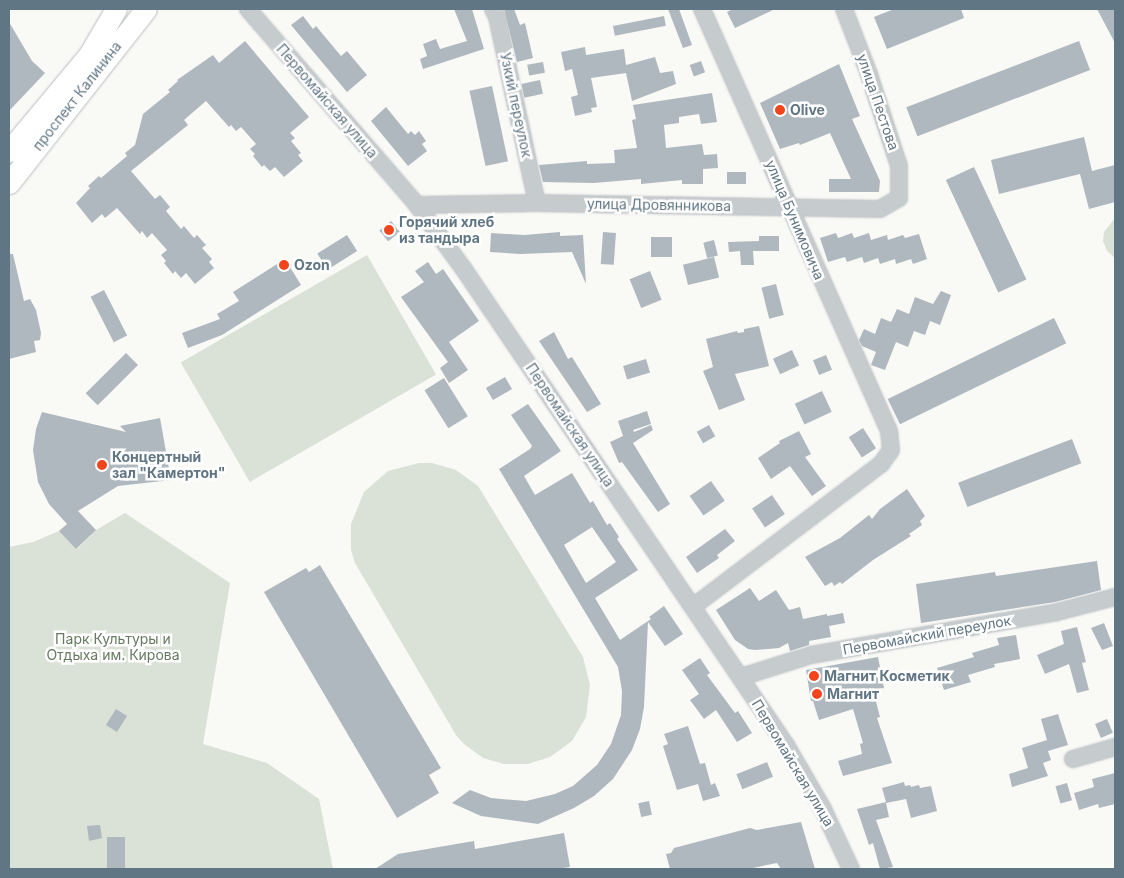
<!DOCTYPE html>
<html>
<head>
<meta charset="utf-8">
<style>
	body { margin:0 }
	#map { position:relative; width:1124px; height:878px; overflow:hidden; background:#f9f9f6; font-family:Inter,sans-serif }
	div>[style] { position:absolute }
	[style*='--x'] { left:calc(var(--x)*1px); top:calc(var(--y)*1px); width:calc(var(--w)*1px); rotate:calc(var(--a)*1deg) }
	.green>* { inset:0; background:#dae1d6; transform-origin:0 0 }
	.building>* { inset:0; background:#afb8be; transform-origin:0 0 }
	.roads { filter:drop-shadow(0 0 1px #b9bec1) drop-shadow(0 0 1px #b9bec1) }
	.minor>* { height:16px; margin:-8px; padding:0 8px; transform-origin:8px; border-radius:8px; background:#c6cbce }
	.major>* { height:21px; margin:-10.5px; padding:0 10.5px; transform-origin:10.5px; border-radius:10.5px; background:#fff }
	.dots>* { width:14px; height:14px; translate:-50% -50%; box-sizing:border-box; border:2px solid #fff; border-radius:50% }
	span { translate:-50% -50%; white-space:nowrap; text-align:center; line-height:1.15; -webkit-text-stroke:5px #fff; paint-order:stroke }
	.street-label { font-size:14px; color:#617684 }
	.poi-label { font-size:14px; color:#617684; font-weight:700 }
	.left { translate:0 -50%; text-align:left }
	.park-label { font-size:14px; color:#667a61 }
	.frame { position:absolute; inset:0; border:10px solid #617684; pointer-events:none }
</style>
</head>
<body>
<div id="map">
	<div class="green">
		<div style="clip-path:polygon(1115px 218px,1115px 258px,1107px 251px,1103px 241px,1104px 232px)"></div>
		<div style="left:367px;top:255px;width:138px;height:215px;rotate:60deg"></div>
		<div style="clip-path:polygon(419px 463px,432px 463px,456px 470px,478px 486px,583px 657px,590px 685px,586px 717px,572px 741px,550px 757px,528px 764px,504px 764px,483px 758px,464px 744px,456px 735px,355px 563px,351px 550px,351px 524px,364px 492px,388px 471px)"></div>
		<div style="clip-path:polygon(125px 513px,230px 583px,203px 744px,267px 763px,319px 799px,333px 869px,9px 869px,9px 547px,33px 542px,59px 531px,77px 549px,96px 530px)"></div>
	</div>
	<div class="building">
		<div style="clip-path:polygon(454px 9px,472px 9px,484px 49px,423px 69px,420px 59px,427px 56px,423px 44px,436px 39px,440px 49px,467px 41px)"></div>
		<div style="clip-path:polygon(504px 9px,514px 9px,520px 25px,525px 23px,533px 58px,517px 62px)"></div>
		<div style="clip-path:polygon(668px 9px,679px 9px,692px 45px,683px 48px)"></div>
		<div style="clip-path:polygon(733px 9px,775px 9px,735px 28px,727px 12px)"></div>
		<div style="clip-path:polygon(894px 9px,961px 9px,964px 18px,887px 49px,874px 17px)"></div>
		<div style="clip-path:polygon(1097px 9px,1115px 9px,1115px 43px)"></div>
		<div style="clip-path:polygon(303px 16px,313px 29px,316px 26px,341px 56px,347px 51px,367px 75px,347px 92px,291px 25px)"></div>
		<div style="left:664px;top:16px;width:10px;height:52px;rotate:79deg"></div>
		<div style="clip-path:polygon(9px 22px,32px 61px,45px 73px,9px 111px)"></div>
		<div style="clip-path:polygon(245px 41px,309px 117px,290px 133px,295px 138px,291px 141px,301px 153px,298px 155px,303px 161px,284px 177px,275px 167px,270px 171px,264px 165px,262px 167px,253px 156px,255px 154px,250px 149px,256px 144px,241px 127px,236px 131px,231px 125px,229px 127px,206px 101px,184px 120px,188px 125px,131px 171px,155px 199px,160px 195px,170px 207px,166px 211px,181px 229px,184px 226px,194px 238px,197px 235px,206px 245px,202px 248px,212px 259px,209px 262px,214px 268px,195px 284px,186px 273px,181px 278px,175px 271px,173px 274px,164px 263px,166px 261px,161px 255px,167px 250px,152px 233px,147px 238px,142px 231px,140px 234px,117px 208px,105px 218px,102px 214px,92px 223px,76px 203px,90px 188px,88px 186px,99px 176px,101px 178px,127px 156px,125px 153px,135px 145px,143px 114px,170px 92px,168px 90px,178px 81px,177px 80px,213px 55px,219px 63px)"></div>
		<div style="left:1079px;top:41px;width:31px;height:185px;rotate:69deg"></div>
		<div style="clip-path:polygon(585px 47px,586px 55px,624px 49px,626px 65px,655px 57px,660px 73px,673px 71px,676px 84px,632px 101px,626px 73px,591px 78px,597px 107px,591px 108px,592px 112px,575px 116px,571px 97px,578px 95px,572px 69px,565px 71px,561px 52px)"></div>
		<div style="left:701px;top:61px;width:12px;height:12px;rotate:70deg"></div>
		<div style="left:543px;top:62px;width:11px;height:16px;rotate:80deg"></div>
		<div style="clip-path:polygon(839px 64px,860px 116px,852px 119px,880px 181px,879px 192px,829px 192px,829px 179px,851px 179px,830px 133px,800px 145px,799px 143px,780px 149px,760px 103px)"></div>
		<div style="left:540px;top:80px;width:14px;height:19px;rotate:78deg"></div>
		<div style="left:492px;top:86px;width:77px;height:23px;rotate:78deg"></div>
		<div style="clip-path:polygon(712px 93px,717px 122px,701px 124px,699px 114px,679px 117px,679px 123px,664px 125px,666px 148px,702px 144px,704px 155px,717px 154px,718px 168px,703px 169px,703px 184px,682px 184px,682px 180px,641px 184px,641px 179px,594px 183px,543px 182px,539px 165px,587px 161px,587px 164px,615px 163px,614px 150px,637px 148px,632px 120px,636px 119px,633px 105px)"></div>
		<div style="clip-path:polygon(386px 107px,408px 134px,411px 131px,415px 135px,419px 131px,426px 141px,422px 144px,427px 151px,408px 166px,371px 121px)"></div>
		<div style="clip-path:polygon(1084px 137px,1092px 171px,1115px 165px,1115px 202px,1089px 209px,1080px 174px,999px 194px,991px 160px)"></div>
		<div style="left:974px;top:167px;width:124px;height:31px;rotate:65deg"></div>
		<div style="left:746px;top:172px;width:12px;height:19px;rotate:90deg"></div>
		<div style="left:391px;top:221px;width:14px;height:15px;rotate:51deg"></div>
		<div style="clip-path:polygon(560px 232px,560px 236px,583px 235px,586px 284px,572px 252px,520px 254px,490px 252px,491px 233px,524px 235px)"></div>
		<div style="left:603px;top:232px;width:13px;height:32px;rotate:4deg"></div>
		<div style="clip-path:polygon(836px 233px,838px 238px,852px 233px,854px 238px,869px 233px,871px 240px,887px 235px,888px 240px,903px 235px,905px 238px,919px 234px,927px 259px,913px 264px,911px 259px,896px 264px,895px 259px,880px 264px,878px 258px,864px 263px,862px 257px,847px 262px,845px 257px,828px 262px,820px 238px)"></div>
		<div style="left:347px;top:235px;width:19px;height:35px;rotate:58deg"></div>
		<div style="clip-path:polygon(759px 236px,779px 236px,779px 251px,753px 251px,754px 265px,741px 265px,740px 251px,729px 252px,728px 242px,759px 241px)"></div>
		<div style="left:672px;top:237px;width:20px;height:21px;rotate:90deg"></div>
		<div style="left:714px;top:240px;width:16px;height:11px;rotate:76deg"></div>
		<div style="clip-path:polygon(9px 254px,13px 254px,24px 301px,30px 299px,36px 310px,41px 333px,40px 340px,34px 341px,36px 352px,9px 359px)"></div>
		<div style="left:714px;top:257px;width:21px;height:32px;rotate:76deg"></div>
		<div style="clip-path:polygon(285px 259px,301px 285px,222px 335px,188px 348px,182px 333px,220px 319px,217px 314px,239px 301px,233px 292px)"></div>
		<div style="clip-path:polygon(428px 262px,436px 274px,443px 269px,479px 321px,449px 342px,468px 370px,449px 383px,440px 368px,448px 362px,401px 297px,424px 282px,415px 271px)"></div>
		<div style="left:650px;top:271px;width:31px;height:22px;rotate:68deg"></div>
		<div style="left:776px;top:284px;width:32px;height:15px;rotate:76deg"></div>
		<div style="left:104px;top:290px;width:51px;height:15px;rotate:63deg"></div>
		<div style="clip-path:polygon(941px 291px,951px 295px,940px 325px,930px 321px,925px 335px,914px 331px,908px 347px,896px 342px,885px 370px,871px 365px,876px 352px,862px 346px,859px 340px,864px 329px,875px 334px,881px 318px,891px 322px,897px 309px,909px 314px,915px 297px,933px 304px)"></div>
		<div style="left:1054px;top:318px;width:28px;height:185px;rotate:64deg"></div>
		<div style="clip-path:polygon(759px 326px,769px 366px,735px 374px,745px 400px,719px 410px,703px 371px,713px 367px,706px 339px,737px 331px,738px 333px,744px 332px,744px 329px)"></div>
		<div style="clip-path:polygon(554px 332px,568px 359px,572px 357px,601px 404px,587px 412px,539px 341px)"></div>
		<div style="left:792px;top:350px;width:17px;height:21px;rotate:65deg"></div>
		<div style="left:126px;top:353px;width:17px;height:57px;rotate:45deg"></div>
		<div style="left:826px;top:355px;width:16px;height:14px;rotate:68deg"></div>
		<div style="left:646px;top:359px;width:14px;height:24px;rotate:73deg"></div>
		<div style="left:505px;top:377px;width:14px;height:22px;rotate:60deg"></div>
		<div style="left:444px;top:378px;width:45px;height:23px;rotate:58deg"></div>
		<div style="left:822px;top:391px;width:23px;height:30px;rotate:65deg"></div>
		<div style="clip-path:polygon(evenodd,528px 404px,561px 451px,524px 476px,535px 495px,572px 473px,590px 503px,593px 501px,607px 525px,610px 523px,619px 537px,617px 539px,638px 570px,595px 598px,620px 640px,651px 619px,649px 617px,664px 606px,683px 634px,665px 646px,648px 622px,644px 707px,640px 729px,632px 750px,613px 779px,594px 796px,574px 808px,538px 824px,481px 816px,452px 803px,470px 790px,491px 798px,526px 801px,555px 794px,573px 786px,597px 765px,611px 744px,621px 715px,622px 691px,618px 667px,499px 469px,530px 449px,532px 446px,511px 415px,528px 404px,592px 527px,616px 562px,586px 583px,564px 545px,592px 527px)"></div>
		<div style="clip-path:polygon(647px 411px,651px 424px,633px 430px,634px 432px,651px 425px,653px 430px,633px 443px,670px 504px,658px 512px,622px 462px,619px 463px,610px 442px,623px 436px,618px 421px)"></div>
		<div style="clip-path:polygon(42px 412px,126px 432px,120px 426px,160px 418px,171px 480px,118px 486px,78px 511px,96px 530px,76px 549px,59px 531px,67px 524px,49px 504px,38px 482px,33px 450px,36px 429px)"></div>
		<div style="left:709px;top:425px;width:13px;height:14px;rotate:61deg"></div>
		<div style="left:863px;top:428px;width:24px;height:17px;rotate:57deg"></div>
		<div style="clip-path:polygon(799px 431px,811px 454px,805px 457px,826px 486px,812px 496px,790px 466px,771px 479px,758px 458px,780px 443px,779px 441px)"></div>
		<div style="left:1072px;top:439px;width:26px;height:122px;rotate:69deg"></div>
		<div style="left:711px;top:481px;width:24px;height:26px;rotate:55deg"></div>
		<div style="clip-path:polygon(907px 489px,925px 516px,920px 521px,922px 525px,909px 534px,911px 536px,873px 560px,842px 584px,840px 582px,834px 586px,832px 582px,825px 586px,805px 557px,840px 538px,869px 515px,872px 519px,880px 509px)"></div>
		<div style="left:772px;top:495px;width:23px;height:24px;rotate:56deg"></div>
		<div style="clip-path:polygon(725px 529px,735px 541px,717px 555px,719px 558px,697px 573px,686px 557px)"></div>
		<div style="clip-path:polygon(1097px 561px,1101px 590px,1055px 602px,921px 623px,916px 584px,995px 572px,996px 576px)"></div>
		<div style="clip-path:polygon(320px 565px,441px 768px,429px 775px,439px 793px,397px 818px,264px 592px,306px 568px,309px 572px)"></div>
		<div style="clip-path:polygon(750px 588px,759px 601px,776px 590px,789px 610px,800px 607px,803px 619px,827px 614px,827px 616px,843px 613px,845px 623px,829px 626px,831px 637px,809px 641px,809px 645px,790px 651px,788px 643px,779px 648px,755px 650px,748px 649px,735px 640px,716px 610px)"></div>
		<div style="clip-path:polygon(1104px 623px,1113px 646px,1102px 650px,1091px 628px)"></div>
		<div style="clip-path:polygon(1077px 627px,1086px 662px,1082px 663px,1089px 690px,1077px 693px,1069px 664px,1045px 674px,1037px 655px,1064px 644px,1061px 631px)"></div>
		<div style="clip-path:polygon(1016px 635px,1020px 659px,994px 664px,995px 667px,968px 675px,971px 682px,944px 690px,937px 668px,974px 657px,972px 653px,999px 645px,997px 638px)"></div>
		<div style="clip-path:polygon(878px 657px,884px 688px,873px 690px,880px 717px,877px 718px,892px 763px,843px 776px,838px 761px,862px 754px,860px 744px,863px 743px,853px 709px,819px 720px,813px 701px,811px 701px,806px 670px)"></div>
		<div style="clip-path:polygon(700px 658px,710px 673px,707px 675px,735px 713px,738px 711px,752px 733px,737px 742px,716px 710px,704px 719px,690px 700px,699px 694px,682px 670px)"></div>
		<div style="left:116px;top:709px;width:13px;height:19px;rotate:32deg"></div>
		<div style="clip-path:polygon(1058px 714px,1068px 745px,1048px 751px,1051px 760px,1043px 763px,1048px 776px,1012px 787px,1009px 774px,1028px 768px,1022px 748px,1047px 740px,1041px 719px)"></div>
		<div style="left:1107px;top:719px;width:15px;height:13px;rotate:67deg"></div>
		<div style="clip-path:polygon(688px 726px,700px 764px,705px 763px,711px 785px,715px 783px,720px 796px,703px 801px,698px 784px,677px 790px,663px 746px,668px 744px,664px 734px)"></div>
		<div style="left:767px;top:762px;width:16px;height:33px;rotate:68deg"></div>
		<div style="clip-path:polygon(1115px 773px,1115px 804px,1099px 808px,1098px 804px,1079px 810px,1074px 793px,1094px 787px,1092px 779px)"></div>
		<div style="clip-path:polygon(904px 782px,905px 786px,910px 785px,911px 787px,919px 785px,920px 788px,931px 786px,937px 811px,911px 818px,906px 799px,886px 803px,889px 817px,876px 820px,893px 867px,880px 869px,873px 843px,869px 845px,857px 809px,886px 802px,882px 788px)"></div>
		<div style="left:1067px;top:783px;width:18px;height:12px;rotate:74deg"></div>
		<div style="left:649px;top:801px;width:14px;height:11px;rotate:78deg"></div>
		<div style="clip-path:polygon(801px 822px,815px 869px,781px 869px,777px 863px,748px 869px,670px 869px,666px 854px,671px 853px,674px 848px,750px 828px,757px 830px)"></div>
		<div style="clip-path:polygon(100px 825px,102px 838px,89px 841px,87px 826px)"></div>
		<div style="clip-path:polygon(564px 833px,570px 867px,556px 869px,375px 869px,398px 854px,474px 841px,475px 849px)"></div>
		<div style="left:107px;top:837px;width:18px;height:32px"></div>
	</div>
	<div class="roads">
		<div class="minor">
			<div style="--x:248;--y:9;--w:259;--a:49.2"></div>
			<div style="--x:417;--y:205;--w:78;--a:53.9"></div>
			<div style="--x:463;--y:268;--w:576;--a:55.9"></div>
			<div style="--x:786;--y:745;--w:72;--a:59.9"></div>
			<div style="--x:822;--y:807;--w:68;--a:64.9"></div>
			<div style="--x:493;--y:9;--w:9;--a:63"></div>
			<div style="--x:497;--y:17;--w:190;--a:77.9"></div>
			<div style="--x:417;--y:205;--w:120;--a:-1"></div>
			<div style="--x:537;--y:203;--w:343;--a:1"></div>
			<div style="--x:880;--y:209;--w:22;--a:-30"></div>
			<div style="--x:899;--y:198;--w:32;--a:-90"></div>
			<div style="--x:899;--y:166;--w:97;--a:-108.1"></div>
			<div style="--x:869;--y:74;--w:70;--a:-111"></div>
			<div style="--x:694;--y:606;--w:235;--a:-37.2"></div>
			<div style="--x:881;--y:464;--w:17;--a:-54"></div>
			<div style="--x:891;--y:450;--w:19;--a:-96"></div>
			<div style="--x:889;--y:431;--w:462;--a:-113.9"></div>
			<div style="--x:741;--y:677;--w:73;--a:-17.4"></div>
			<div style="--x:811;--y:655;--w:250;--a:-9.9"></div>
			<div style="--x:1057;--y:612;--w:60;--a:-14.5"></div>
			<div style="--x:1073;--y:759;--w:44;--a:-15.9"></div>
		</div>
		<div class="major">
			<div style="--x:9;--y:151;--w:125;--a:-50.2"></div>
			<div style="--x:89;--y:55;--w:53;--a:-59.6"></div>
			<div style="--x:9;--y:183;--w:221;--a:-51.8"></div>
		</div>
	</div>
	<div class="dots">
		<div style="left:780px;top:110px;background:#f3451c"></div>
		<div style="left:389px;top:230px;background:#f3451c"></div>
		<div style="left:284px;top:265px;background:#f3451c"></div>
		<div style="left:102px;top:465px;background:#f3451c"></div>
		<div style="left:814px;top:676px;background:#f3451c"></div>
		<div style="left:817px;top:694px;background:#f3451c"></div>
	</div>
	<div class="street-label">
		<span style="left:77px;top:96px;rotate:-52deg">проспект Калинина</span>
		<span style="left:327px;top:101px;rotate:49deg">Первомайская улица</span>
		<span style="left:878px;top:102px;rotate:71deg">улица Пестова</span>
		<span style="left:516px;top:105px;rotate:78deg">Узкий переулок</span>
		<span style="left:659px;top:205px;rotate:1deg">улица Дровянникова</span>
		<span style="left:795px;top:220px;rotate:67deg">улица Бунимовича</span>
		<span style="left:570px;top:425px;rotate:56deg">Первомайская улица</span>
		<span style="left:927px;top:635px;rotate:-10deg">Первомайский переулок</span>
		<span style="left:793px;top:763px;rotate:59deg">Первомайская улица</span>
	</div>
	<div class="poi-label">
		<span class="left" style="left:790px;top:110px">Olive</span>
		<span class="left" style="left:399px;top:230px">Горячий хлеб<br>из тандыра</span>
		<span class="left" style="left:294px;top:265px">Ozon</span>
		<span class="left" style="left:112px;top:465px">Концертный<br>зал "Камертон"</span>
		<span class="left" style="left:824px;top:676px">Магнит Косметик</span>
		<span class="left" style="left:827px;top:694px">Магнит</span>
	</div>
	<div class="park-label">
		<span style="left:113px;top:647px">Парк Культуры и<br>Отдыха им. Кирова</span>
	</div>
	<div class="frame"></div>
</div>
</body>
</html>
